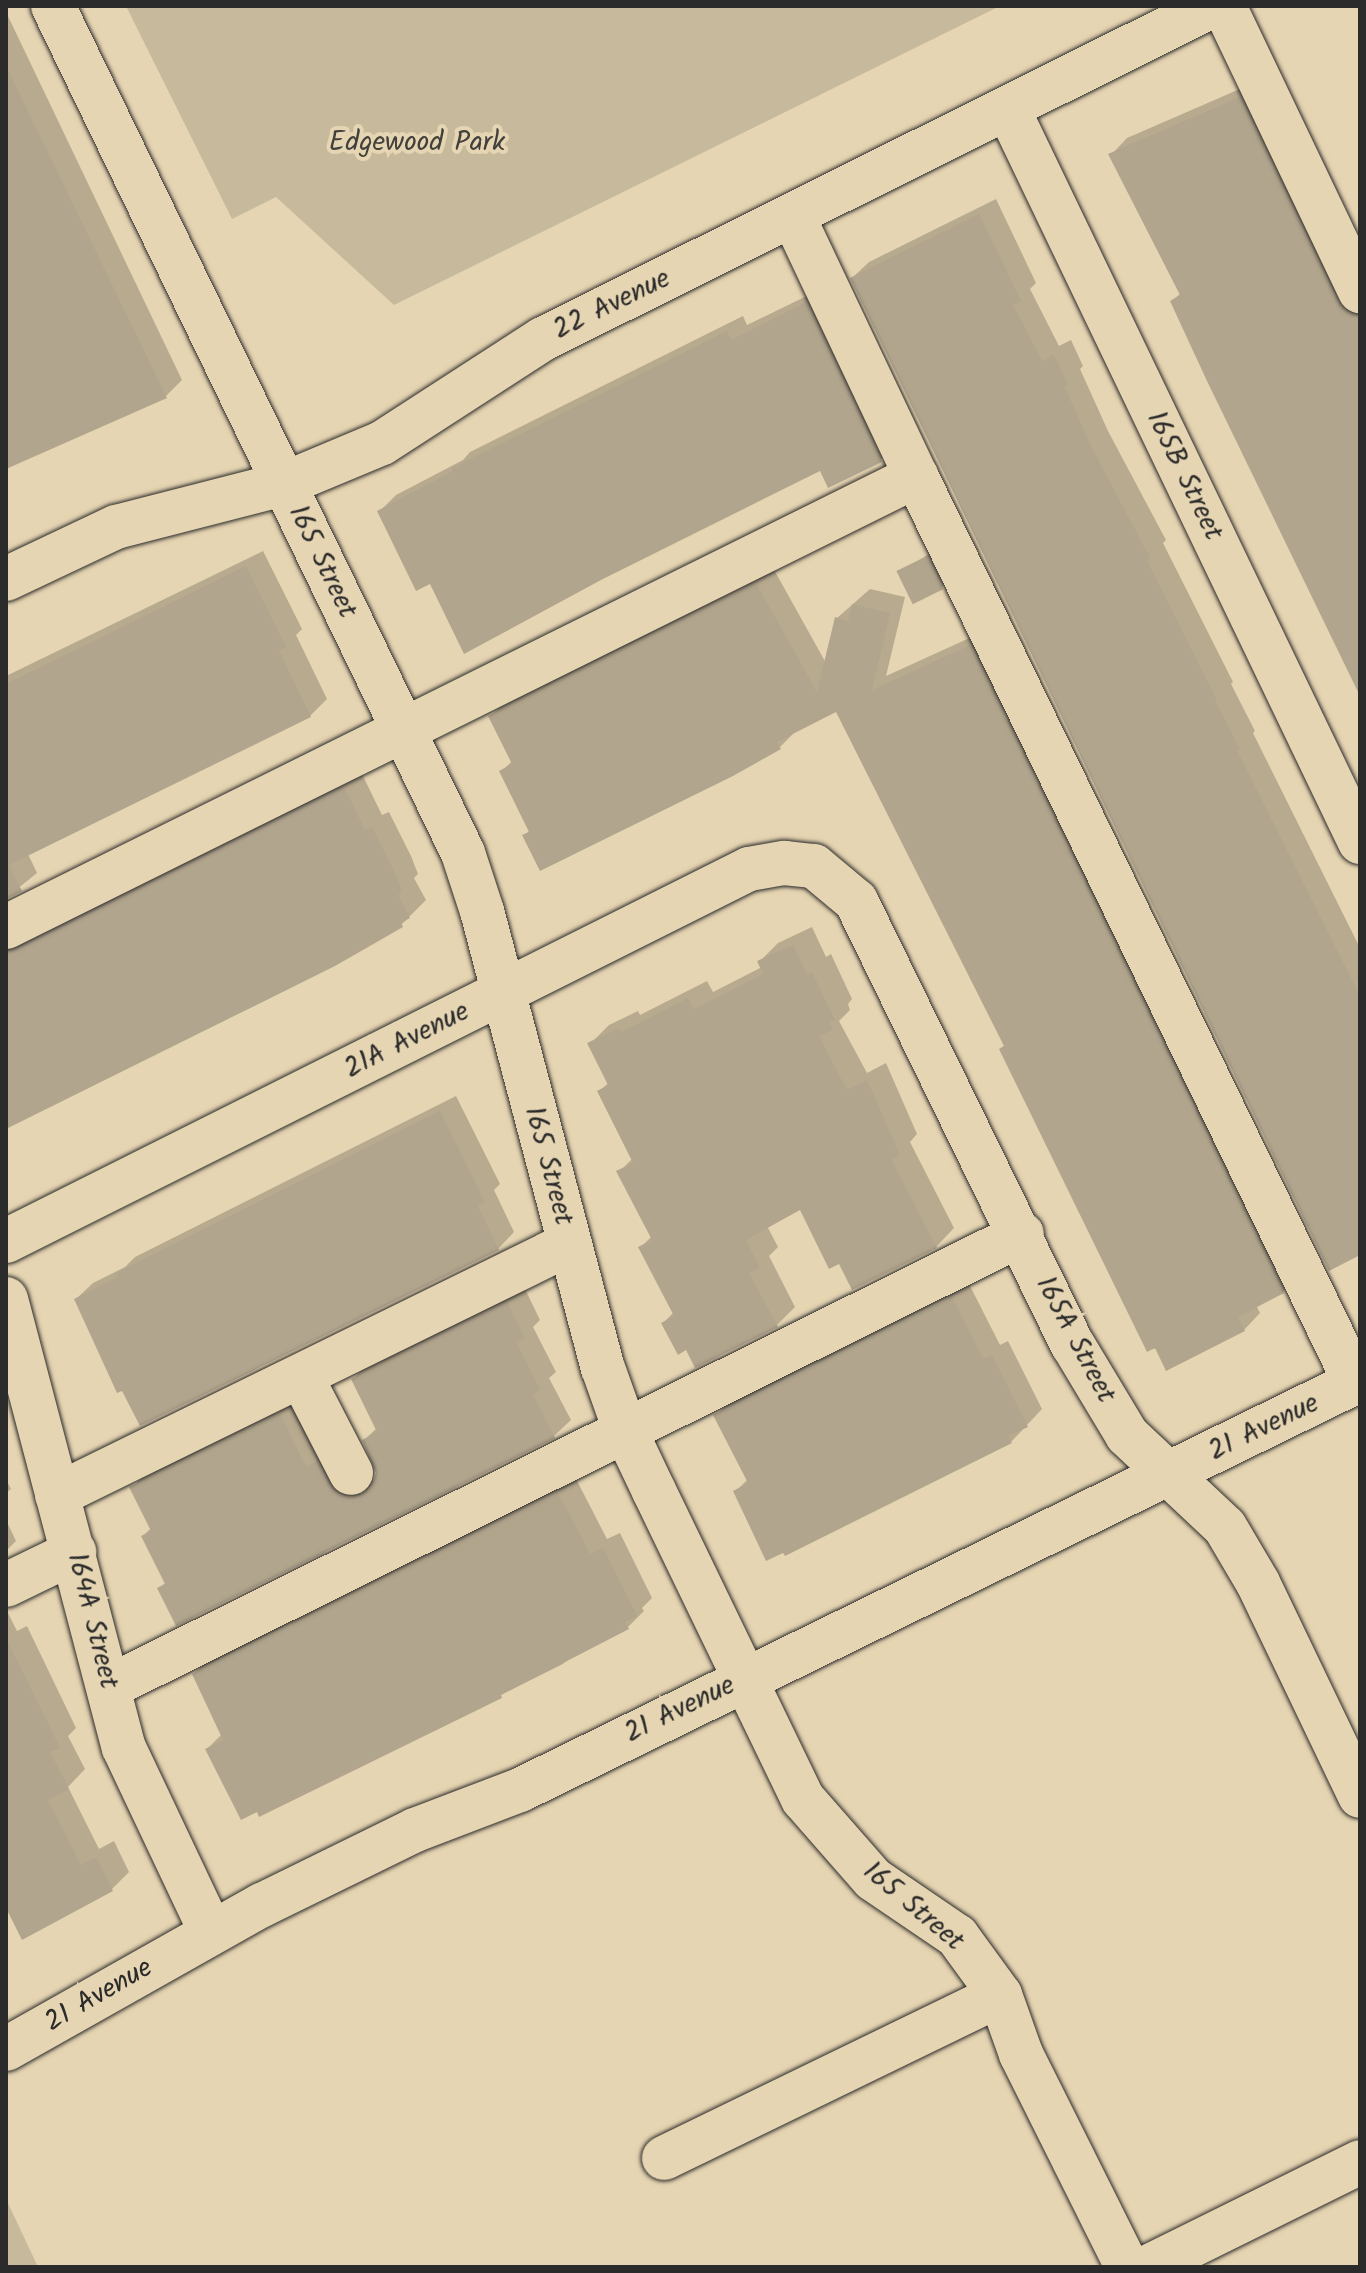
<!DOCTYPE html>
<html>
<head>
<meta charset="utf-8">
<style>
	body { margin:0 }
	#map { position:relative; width:1366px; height:2273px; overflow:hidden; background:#e6d5b2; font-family:Kalam,sans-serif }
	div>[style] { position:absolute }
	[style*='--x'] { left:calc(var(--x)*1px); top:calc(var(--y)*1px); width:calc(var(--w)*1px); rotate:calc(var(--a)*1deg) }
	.green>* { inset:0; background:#c7b99c }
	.shadow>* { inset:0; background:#0003 }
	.building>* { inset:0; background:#b2a58d; transform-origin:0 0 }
	.roads { filter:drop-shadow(0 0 2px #2b2b2b) drop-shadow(0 0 2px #2b2b2b) }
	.minor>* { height:44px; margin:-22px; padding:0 22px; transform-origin:22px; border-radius:22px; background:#e6d5b2 }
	span { translate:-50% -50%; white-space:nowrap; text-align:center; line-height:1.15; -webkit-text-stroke:8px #e6d5b2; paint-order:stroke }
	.park-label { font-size:28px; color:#42403c }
	.street-label { font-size:28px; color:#2b2b2b }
	.frame { position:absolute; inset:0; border:8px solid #2b2b2b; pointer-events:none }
</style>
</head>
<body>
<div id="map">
	<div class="green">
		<div style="clip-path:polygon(126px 6px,1000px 6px,394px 305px,276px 197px,232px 219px)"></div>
		<div style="clip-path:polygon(6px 2199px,38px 2267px,6px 2267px)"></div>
	</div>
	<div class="shadow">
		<div style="clip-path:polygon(6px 12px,182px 380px,165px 397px,6px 465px)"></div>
		<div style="clip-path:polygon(1256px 82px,1360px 293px,1360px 692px,1172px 301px,1181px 293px,1111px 155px,1127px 138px)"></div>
		<div style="clip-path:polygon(996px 199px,1036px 283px,1030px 289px,1059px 346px,1071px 340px,1083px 366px,1080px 369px,1108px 431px,1166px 540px,1163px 543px,1233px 682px,1231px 684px,1255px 731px,1253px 733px,1360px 948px,1360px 1253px,852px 278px,869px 262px)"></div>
		<div style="clip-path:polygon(823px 288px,897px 444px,880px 460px,821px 468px,431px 582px,380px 511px,396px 495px,463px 460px,470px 452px,743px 316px,747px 325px)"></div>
		<div style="clip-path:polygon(936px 549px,951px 579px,942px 587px,900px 573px)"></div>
		<div style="clip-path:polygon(263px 551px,302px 629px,296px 635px,327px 699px,310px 716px,28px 854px,37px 873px,6px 898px,6px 676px)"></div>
		<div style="clip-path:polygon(773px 568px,826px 663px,837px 618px,870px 589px,905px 597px,886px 676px,987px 630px,1299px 1275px,1283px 1292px,1256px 1305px,1260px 1313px,1244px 1330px,1148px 1350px,1001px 1049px,1005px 1045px,837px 710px,796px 731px,779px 748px,525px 835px,530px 830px,502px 771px,513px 760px,491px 716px,507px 700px)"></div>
		<div style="clip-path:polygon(361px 772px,382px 815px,389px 812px,411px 856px,418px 874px,414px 878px,426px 900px,401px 925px,6px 1127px,6px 928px)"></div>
		<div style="clip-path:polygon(812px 927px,826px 957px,831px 954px,852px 999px,848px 1004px,850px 1010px,839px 1021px,867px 1073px,886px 1063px,917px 1134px,910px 1142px,954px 1228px,936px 1247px,840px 1261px,800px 1208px,767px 1226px,778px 1247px,769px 1256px,795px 1307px,776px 1326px,687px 1348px,663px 1323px,674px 1312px,641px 1247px,652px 1236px,619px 1172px,633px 1158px,600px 1091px,609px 1082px,590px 1044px,609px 1025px,638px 1011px,640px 1015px,707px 981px,713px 992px,762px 967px,759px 962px,778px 943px)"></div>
		<div style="clip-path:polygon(456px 1096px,500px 1184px,494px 1190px,514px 1232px,498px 1249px,76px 1299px,93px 1283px,125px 1267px,135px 1257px)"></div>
		<div style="clip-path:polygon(968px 1282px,1000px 1345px,1008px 1341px,1042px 1409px,1011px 1442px,735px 1492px,748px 1479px,716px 1416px,731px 1400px)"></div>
		<div style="clip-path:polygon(524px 1287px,540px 1320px,533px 1327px,556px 1372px,549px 1378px,571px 1420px,554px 1436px,177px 1623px,160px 1588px,166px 1582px,143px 1536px,152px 1527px,132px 1488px,148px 1471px,296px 1399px,368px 1482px,376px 1480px,378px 1473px,364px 1440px,377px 1428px,353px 1379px,369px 1363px)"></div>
		<div style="clip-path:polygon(575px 1477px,607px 1539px,620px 1533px,652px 1598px,642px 1608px,644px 1611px,628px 1627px,571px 1656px,563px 1664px,260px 1814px,207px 1749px,222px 1734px,194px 1674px,210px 1658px)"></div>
		<div style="clip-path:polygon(6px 1479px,11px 1489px,6px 1493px)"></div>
		<div style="clip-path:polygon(6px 1520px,16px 1541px,6px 1551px)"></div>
		<div style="clip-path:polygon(6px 1609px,17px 1631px,27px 1626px,76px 1728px,68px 1736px,85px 1769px,68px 1787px,99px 1849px,114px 1841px,129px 1872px,111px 1890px,6px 1903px)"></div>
	</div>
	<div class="building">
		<div style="clip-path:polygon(6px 66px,167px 398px,6px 469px)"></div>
		<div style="clip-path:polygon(1240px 97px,1337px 302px,1347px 312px,1360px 316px,1360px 696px,1207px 381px,1170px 301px,1180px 295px,1108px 154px)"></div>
		<div style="clip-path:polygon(979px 214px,1021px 301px,1013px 305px,1042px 361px,1054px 355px,1068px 384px,1064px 386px,1092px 448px,1150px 558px,1147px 560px,1217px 700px,1215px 701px,1240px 749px,1237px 750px,1360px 996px,1360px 1255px,1329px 1271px,850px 278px)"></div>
		<div style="clip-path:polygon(806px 302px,882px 462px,828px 488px,820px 471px,601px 580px,464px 654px,430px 584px,416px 591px,377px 511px,453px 471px,452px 468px,727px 331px,731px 340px)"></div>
		<div style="left:927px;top:556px;width:37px;height:34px;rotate:64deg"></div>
		<div style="clip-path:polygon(246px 566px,286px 647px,279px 651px,311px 717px,9px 865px,22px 891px,6px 899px,6px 684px)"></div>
		<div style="clip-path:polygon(756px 583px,817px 692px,835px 617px,848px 621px,852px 604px,890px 613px,872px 690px,970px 645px,1284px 1293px,1238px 1317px,1245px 1331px,1166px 1371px,1155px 1348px,1147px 1352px,999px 1049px,1004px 1046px,836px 712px,777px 742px,781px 749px,733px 776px,540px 871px,522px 835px,529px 832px,499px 771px,512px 764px,488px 716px)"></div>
		<div style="clip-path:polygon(344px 787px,365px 830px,372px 827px,395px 873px,402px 892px,398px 895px,410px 918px,401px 923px,403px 927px,335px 966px,6px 1129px,6px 952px)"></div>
		<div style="clip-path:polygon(793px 945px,807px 974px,812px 972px,835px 1020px,829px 1022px,833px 1030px,819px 1036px,847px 1090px,867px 1080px,900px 1155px,891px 1159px,937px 1248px,852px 1290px,839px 1264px,829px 1269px,800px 1210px,746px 1240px,760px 1268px,749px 1273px,778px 1327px,695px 1368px,686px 1350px,678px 1355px,661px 1323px,674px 1316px,638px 1247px,652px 1240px,616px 1171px,633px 1163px,597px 1091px,608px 1085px,587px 1043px,619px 1028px,621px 1032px,688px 998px,694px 1009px,763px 974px,757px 961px)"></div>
		<div style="clip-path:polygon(440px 1111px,485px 1202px,478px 1206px,499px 1250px,140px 1426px,122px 1391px,117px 1393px,74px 1299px,118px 1277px,116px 1273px)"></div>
		<div style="clip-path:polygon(952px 1297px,983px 1359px,992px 1355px,1028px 1427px,1008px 1436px,1012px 1443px,785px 1556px,783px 1553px,766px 1561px,733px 1491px,748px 1483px,713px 1415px)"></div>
		<div style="clip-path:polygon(507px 1302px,525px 1338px,516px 1342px,540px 1390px,533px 1394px,555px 1438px,176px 1626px,157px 1588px,165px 1584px,141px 1536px,151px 1531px,129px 1487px,280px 1414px,306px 1467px,317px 1461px,337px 1494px,349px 1498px,362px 1495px,372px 1487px,376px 1473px,362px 1440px,377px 1432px,351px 1379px)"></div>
		<div style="clip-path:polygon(558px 1492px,590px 1554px,603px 1548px,637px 1616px,625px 1622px,629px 1629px,501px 1695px,502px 1698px,259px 1817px,257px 1812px,241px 1820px,205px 1749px,223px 1740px,192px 1674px)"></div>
		<div style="clip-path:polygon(6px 1638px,60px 1748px,50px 1752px,69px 1789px,48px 1800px,81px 1865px,96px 1857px,113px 1891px,22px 1940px,6px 1908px)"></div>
	</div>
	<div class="roads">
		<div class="minor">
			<div style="--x:53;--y:6;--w:941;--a:64.17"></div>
			<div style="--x:463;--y:853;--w:61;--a:71.9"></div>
			<div style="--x:482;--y:911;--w:473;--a:75.2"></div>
			<div style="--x:603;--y:1368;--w:66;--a:70.5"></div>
			<div style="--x:625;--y:1430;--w:68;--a:64.6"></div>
			<div style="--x:654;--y:1491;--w:342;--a:64.2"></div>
			<div style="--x:803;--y:1799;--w:106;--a:48.8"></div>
			<div style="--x:873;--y:1879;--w:102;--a:34.2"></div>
			<div style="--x:957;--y:1936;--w:73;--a:53.9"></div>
			<div style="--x:1000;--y:1995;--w:63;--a:70.4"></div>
			<div style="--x:1021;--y:2054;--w:238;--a:63.5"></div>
			<div style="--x:1224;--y:6;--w:316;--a:64.5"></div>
			<div style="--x:1008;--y:109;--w:813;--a:64.35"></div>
			<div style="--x:793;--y:216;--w:288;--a:64.7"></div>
			<div style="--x:6;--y:579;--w:122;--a:-25.3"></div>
			<div style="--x:116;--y:527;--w:173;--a:-14.4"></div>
			<div style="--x:284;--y:484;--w:106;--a:-22.7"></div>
			<div style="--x:382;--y:443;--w:192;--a:-32.9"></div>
			<div style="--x:543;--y:339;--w:747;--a:-26.46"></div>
			<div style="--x:6;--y:927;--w:1016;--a:-26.36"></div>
			<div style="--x:916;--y:476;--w:1007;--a:64.15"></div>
			<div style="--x:6;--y:1241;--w:831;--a:-26.6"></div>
			<div style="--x:749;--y:869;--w:36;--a:-10"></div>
			<div style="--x:784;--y:863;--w:30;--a:6"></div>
			<div style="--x:814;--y:866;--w:55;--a:39.8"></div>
			<div style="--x:856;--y:901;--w:494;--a:64"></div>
			<div style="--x:1073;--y:1345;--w:105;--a:59"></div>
			<div style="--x:1127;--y:1435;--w:134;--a:43.2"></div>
			<div style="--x:1225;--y:1527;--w:65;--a:59.5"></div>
			<div style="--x:1258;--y:1583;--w:236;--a:64.4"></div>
			<div style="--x:6;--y:1299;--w:464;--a:75.3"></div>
			<div style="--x:124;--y:1748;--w:204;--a:64.7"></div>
			<div style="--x:301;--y:1376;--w:109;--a:62.7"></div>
			<div style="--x:57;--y:1495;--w:570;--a:-26.12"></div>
			<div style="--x:6;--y:1585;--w:76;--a:-25.9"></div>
			<div style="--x:109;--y:1687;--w:1019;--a:-26.39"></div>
			<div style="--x:6;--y:2049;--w:294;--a:-29.4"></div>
			<div style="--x:262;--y:1905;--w:170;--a:-26.1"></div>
			<div style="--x:415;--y:1830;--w:112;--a:-20.9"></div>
			<div style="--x:520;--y:1790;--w:935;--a:-26.02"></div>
			<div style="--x:664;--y:2158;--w:373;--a:-25.9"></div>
			<div style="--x:1148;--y:2267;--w:237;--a:-26.3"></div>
		</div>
	</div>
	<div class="park-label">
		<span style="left:417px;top:143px">Edgewood Park</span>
	</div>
	<div class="street-label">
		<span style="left:612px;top:305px;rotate:-26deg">22 Avenue</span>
		<span style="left:1184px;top:476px;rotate:64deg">165B Street</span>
		<span style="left:322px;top:562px;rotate:64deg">165 Street</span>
		<span style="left:407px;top:1041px;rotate:-27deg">21A Avenue</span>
		<span style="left:548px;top:1166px;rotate:75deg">165 Street</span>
		<span style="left:1075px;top:1340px;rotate:62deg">165A Street</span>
		<span style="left:1264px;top:1428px;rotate:-26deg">21 Avenue</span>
		<span style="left:92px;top:1621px;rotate:76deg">164A Street</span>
		<span style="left:680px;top:1710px;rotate:-26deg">21 Avenue</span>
		<span style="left:913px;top:1907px;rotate:40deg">165 Street</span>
		<span style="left:99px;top:1996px;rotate:-30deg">21 Avenue</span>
	</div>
	<div class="frame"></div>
</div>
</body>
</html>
